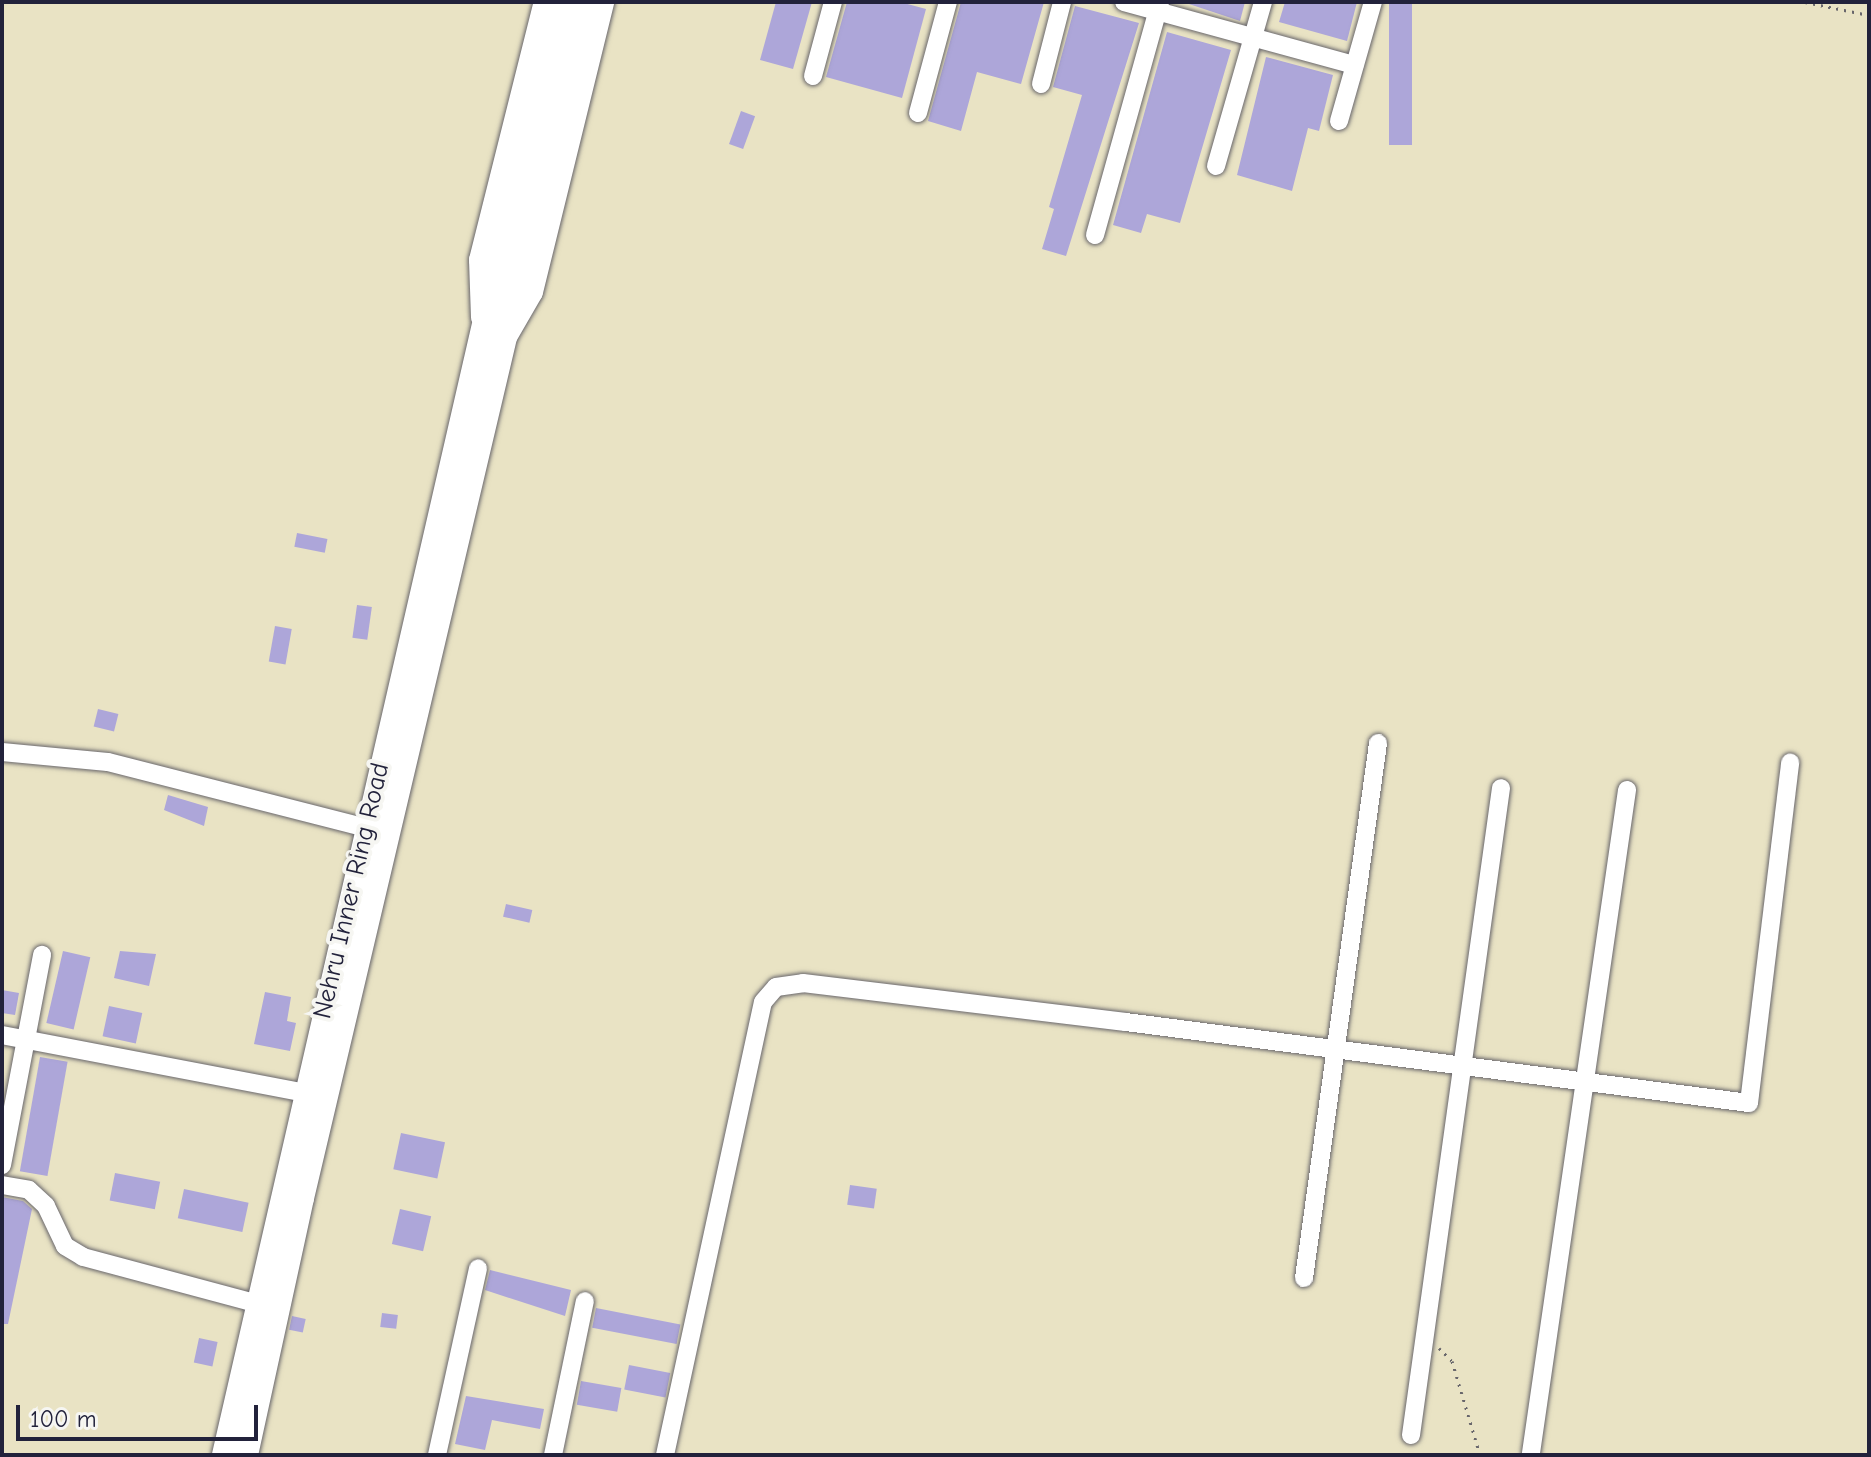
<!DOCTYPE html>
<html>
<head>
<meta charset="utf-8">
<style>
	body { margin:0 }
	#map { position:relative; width:1871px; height:1457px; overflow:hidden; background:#e9e3c4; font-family:"Comic Neue",sans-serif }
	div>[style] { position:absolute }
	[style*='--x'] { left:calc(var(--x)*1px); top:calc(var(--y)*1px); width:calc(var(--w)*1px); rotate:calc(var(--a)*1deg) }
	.building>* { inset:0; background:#ada6d9; transform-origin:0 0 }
	.path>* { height:3px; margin-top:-1.5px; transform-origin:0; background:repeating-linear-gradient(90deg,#68666b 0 2px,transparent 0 8px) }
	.roads { filter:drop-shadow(0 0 2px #68666b) drop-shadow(0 0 2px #68666b) }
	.minor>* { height:18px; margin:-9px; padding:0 9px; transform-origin:9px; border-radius:9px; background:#fff }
	.tertiary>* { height:22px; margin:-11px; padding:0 11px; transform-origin:11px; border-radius:11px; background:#fff }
	.primary>* { height:26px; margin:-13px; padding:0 13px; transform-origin:13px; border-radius:13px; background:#fff }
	span { translate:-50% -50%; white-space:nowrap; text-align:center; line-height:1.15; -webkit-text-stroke:8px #f6f6f2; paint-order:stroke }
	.street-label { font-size:26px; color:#22223b }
	.frame { position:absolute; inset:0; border:4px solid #22223b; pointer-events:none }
	.scale { position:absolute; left:16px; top:1405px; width:242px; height:36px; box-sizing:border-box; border:4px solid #22223b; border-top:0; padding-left:10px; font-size:24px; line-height:28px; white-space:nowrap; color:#22223b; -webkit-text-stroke:6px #f6f6f2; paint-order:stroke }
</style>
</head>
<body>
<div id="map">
	<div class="building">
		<div style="clip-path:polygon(776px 2px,812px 2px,793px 69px,760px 60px)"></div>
		<div style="clip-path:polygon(847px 2px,900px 2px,926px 9px,902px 98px,826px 77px)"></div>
		<div style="clip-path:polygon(961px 2px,1044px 2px,1021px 84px,977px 72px,961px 131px,928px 121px)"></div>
		<div style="clip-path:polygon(1183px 2px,1245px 2px,1240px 21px)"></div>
		<div style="clip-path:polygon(1285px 2px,1357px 2px,1347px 41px,1279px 22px)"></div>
		<div style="left:1389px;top:2px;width:23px;height:143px"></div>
		<div style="clip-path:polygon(1075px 6px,1139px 23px,1066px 256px,1042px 249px,1054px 209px,1049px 207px,1082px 95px,1053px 87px)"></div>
		<div style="clip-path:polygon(1167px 32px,1231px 50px,1180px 223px,1147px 214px,1141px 233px,1113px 225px)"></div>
		<div style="clip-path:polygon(1266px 57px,1333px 75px,1319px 131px,1308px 128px,1292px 191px,1237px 175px)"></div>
		<div style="left:741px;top:111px;width:15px;height:35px;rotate:20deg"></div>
		<div style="left:297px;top:533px;width:31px;height:14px;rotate:11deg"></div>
		<div style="left:357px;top:605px;width:15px;height:33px;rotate:8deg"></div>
		<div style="left:275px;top:626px;width:17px;height:36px;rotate:10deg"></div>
		<div style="left:98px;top:709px;width:21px;height:18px;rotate:14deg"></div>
		<div style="clip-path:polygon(168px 795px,208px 807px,204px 826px,164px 810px)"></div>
		<div style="left:506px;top:904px;width:27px;height:13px;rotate:13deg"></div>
		<div style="left:63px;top:951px;width:28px;height:74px;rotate:13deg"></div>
		<div style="clip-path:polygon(120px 951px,156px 954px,149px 986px,114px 978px)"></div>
		<div style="clip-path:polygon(2px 990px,19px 993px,15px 1015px,2px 1013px)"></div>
		<div style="clip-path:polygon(265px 992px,291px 997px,287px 1021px,296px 1023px,290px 1051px,254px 1044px)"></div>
		<div style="left:109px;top:1006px;width:34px;height:31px;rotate:12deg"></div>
		<div style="left:40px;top:1057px;width:28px;height:116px;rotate:10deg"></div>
		<div style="left:401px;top:1133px;width:45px;height:37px;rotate:12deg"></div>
		<div style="left:115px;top:1173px;width:46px;height:28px;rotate:11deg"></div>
		<div style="left:850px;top:1185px;width:27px;height:20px;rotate:8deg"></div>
		<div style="left:184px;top:1189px;width:66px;height:30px;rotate:12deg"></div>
		<div style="clip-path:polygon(2px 1197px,23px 1201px,32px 1209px,8px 1324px,2px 1324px)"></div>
		<div style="left:400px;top:1209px;width:32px;height:36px;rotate:13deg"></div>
		<div style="clip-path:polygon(490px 1270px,571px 1290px,565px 1316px,485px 1290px)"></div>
		<div style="left:596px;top:1308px;width:86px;height:20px;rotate:11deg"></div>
		<div style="left:382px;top:1313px;width:16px;height:14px;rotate:7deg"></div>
		<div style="left:292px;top:1316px;width:14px;height:14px;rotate:12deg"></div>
		<div style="left:199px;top:1338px;width:19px;height:25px;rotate:12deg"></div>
		<div style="left:629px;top:1365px;width:42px;height:25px;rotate:11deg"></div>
		<div style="left:581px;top:1381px;width:41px;height:24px;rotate:10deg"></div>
		<div style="clip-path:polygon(466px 1396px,544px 1409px,540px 1429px,492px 1420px,485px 1450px,455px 1444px)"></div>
	</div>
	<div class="path">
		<div style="--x:1805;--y:2;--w:65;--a:11.5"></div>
		<div style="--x:1439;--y:1348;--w:18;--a:45"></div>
		<div style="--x:1452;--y:1361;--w:98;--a:73.4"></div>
	</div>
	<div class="roads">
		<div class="minor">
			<div style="--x:1124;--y:2;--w:239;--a:15.3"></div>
			<div style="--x:813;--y:76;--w:77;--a:-74.9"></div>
			<div style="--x:1041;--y:84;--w:85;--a:-75.6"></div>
			<div style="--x:918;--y:113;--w:115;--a:-74.9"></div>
			<div style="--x:1339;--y:121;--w:124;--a:-74.1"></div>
			<div style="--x:1216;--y:166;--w:171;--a:-74"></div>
			<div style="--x:1095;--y:235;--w:242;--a:-74.4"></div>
			<div style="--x:2;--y:752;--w:106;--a:5.4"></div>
			<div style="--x:108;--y:762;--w:267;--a:14.3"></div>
			<div style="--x:2;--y:1035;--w:309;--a:10.8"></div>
			<div style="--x:2;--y:1165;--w:214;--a:-79.2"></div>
			<div style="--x:2;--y:1185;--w:27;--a:10"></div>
			<div style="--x:29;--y:1190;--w:23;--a:43"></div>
			<div style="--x:46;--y:1206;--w:44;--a:64.6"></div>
			<div style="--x:65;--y:1246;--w:21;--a:31"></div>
			<div style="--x:83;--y:1257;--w:181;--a:15"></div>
			<div style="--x:1304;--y:1278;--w:540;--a:-82.12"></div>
			<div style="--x:1411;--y:1435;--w:653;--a:-82.08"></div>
			<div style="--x:1531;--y:1453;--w:670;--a:-81.76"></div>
			<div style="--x:437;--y:1455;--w:191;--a:-77.6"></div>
			<div style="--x:553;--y:1455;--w:157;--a:-78.3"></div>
			<div style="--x:665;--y:1455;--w:463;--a:-77.8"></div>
			<div style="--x:763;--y:1002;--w:20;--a:-49"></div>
			<div style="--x:776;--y:987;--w:27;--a:-8"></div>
			<div style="--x:803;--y:983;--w:325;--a:6.9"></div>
			<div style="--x:1126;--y:1022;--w:628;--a:7.41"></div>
			<div style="--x:1749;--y:1103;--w:343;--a:-83.1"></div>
		</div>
		<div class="tertiary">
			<div style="--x:482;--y:317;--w:57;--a:-92"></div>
			<div style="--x:480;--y:260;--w:266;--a:-75.9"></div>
			<div style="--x:506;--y:337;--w:52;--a:-60"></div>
			<div style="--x:532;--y:292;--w:299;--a:-76.2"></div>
		</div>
		<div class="primary">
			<div style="--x:225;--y:1455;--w:1491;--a:-77.05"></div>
			<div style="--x:245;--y:1455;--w:263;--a:-77.7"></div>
			<div style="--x:301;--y:1198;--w:1229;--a:-76.73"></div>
		</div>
	</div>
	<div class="street-label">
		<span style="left:352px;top:891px;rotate:-77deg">Nehru Inner Ring Road</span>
	</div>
	<div class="frame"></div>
	<div class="scale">100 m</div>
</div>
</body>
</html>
